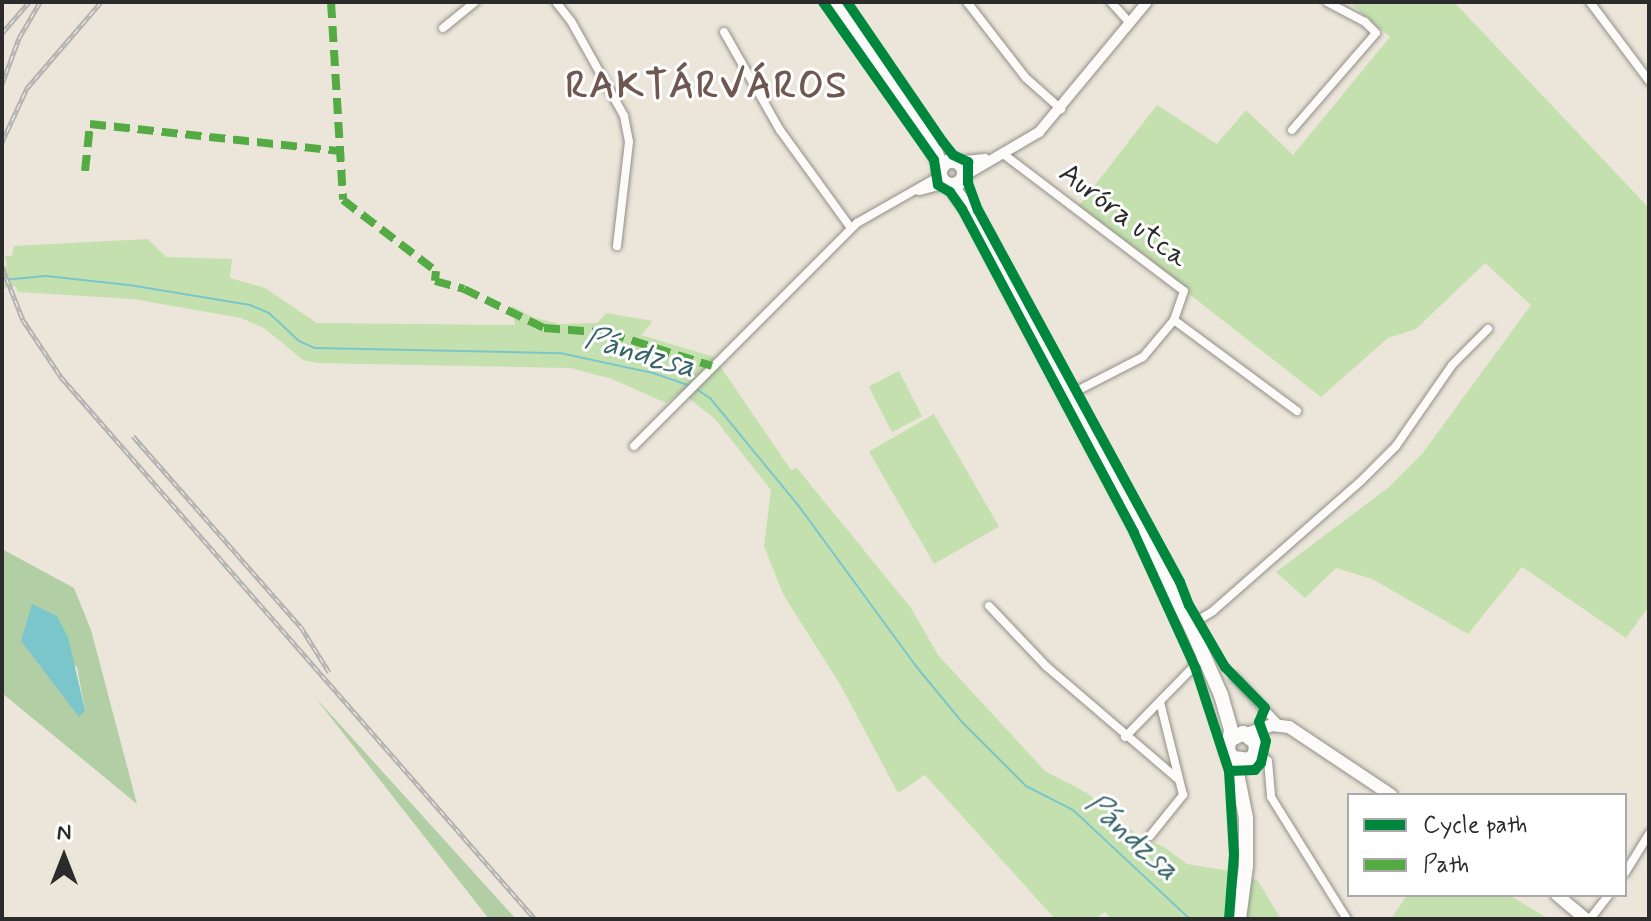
<!DOCTYPE html>
<html>
<head>
<meta charset="utf-8">
<style>
	body { margin:0 }
	#map { position:relative; width:1651px; height:921px; overflow:hidden; background:#ebe6d9; font-family:Mynerve,sans-serif }
	div>[style] { position:absolute }
	[style*='--x'] { left:calc(var(--x)*1px); top:calc(var(--y)*1px); width:calc(var(--w)*1px); rotate:calc(var(--a)*1deg) }
	.green>* { inset:0; background:#c4e0af; transform-origin:0 0 }
	.forest>* { inset:0; background:#b2cea4 }
	.water>* { inset:0; background:#7bc6ca }
	.stream>* { height:2px; margin:-1px; padding:0 1px; transform-origin:1px; border-radius:1px; background:#7bc6ca }
	.roads { filter:drop-shadow(0 0 2px #918f88) drop-shadow(0 0 2px #918f88) }
	.minor>* { height:8px; margin:-4px; padding:0 4px; transform-origin:4px; border-radius:4px; background:#fcfbf9 }
	.tertiary>* { height:10px; margin:-5px; padding:0 5px; transform-origin:5px; border-radius:5px; background:#fcfbf9 }
	.secondary>* { height:12px; margin:-6px; padding:0 6px; transform-origin:6px; border-radius:6px; background:#fcfbf9 }
	.primary>* { height:14px; margin:-7px; padding:0 7px; transform-origin:7px; border-radius:7px; background:#fcfbf9 }
	.primary>.ring { margin:-7px; padding:0; box-sizing:content-box; background:none; border:14px solid #fcfbf9; border-radius:50% }
	.rail>* { height:5px; margin-top:-2.5px; transform-origin:0; background:repeating-linear-gradient(90deg,#fff 0 6px,#b4b3b1 0 12px); box-sizing:border-box; border-block:2px solid #b4b3b1 }
	.quiet>* { height:8px; margin-top:-4px; transform-origin:0; background:repeating-linear-gradient(90deg,#54ab44 0 16px,transparent 0 24px) }
	.cycleway>* { height:10px; margin:-5px; padding:0 5px; transform-origin:5px; border-radius:5px; background:#00873e }
	span { translate:-50% -50%; white-space:nowrap; text-align:center; line-height:1.15; -webkit-text-stroke:6px #fff; paint-order:stroke }
	.street-label { font-size:30px; color:#2b2b2b }
	.water-label { font-size:32px; color:#386468; font-style:italic }
	.district-label { font-size:38px; color:#6f584f; font-weight:700; letter-spacing:2px }
	.frame { position:absolute; inset:0; border:4px solid #2b2b2b; pointer-events:none }
	.legend { position:absolute; left:1347px; top:793px; width:280px; height:104px; box-sizing:border-box; background:#fff; border:2px solid #aaa; margin:0; padding:10px 14px; list-style:none; font-size:24px; color:#2b2b2b }
	.legend li { display:flex; align-items:center; gap:16px; height:40px }
	.legend b { width:40px; border:2px solid #aaa }
	.north { position:absolute; left:24px; top:817px; width:80px; height:80px; -webkit-text-stroke:6px #fff; paint-order:stroke; rotate:0deg; font-size:22px; font-weight:700; line-height:32px; text-align:center; color:#2b2b2b }
	.north::after { content:''; display:block; margin:auto; width:28px; height:36px; background:#2b2b2b; clip-path:polygon(50% 0,100% 100%,50% 72%,0 100%) }
</style>
</head>
<body>
<div id="map">
	<div class="green">
		<div style="clip-path:polygon(1349px 2px,1454px 2px,1649px 208px,1649px 606px,1626px 638px,1522px 567px,1468px 634px,1372px 579px,1336px 568px,1305px 598px,1276px 572px,1389px 487px,1422px 454px,1531px 305px,1485px 263px,1416px 329px,1388px 338px,1321px 397px,1078px 207px,1157px 105px,1217px 144px,1246px 110px,1293px 155px,1390px 37px)"></div>
		<div style="clip-path:polygon(148px 239px,166px 257px,232px 259px,230px 278px,265px 288px,317px 323px,515px 325px,512px 306px,532px 317px,559px 324px,597px 323px,606px 313px,653px 321px,641px 335px,714px 357px,791px 470px,797px 468px,911px 608px,938px 655px,1045px 771px,1087px 793px,1137px 835px,1164px 847px,1187px 864px,1241px 873px,1258px 881px,1281px 919px,1111px 919px,1105px 912px,1095px 919px,1055px 919px,925px 775px,898px 793px,841px 686px,783px 594px,764px 546px,771px 490px,715px 419px,681px 392px,666px 403px,612px 379px,570px 368px,317px 363px,303px 360px,264px 328px,241px 318px,133px 299px,18px 292px,15px 286px,2px 288px,2px 267px,7px 266px,5px 256px,12px 256px,14px 246px)"></div>
		<div style="left:899px;top:371px;width:51px;height:34px;rotate:63deg"></div>
		<div style="left:934px;top:414px;width:130px;height:75px;rotate:60deg"></div>
		<div style="clip-path:polygon(1407px 895px,1509px 895px,1549px 919px,1391px 919px)"></div>
	</div>
	<div class="forest">
		<div style="clip-path:polygon(evenodd,2px 549px,74px 588px,91px 630px,137px 804px,2px 693px,2px 549px,21px 641px,77px 667px,85px 710px,21px 641px)"></div>
		<div style="clip-path:polygon(314px 696px,516px 919px,489px 919px)"></div>
	</div>
	<div class="water">
		<div style="clip-path:polygon(32px 604px,57px 616px,68px 637px,85px 710px,79px 717px,21px 641px)"></div>
	</div>
	<div class="stream">
		<div style="--x:2;--y:280;--w:44;--a:-5.2"></div>
		<div style="--x:46;--y:276;--w:83;--a:6.2"></div>
		<div style="--x:129;--y:285;--w:123;--a:9.4"></div>
		<div style="--x:250;--y:305;--w:21;--a:23"></div>
		<div style="--x:269;--y:313;--w:41;--a:43"></div>
		<div style="--x:299;--y:341;--w:17;--a:24"></div>
		<div style="--x:315;--y:348;--w:245;--a:1.2"></div>
		<div style="--x:560;--y:353;--w:95;--a:12.1"></div>
		<div style="--x:653;--y:373;--w:39;--a:19"></div>
		<div style="--x:696;--y:389;--w:17;--a:33"></div>
		<div style="--x:710;--y:398;--w:139;--a:50.6"></div>
		<div style="--x:798;--y:505;--w:198;--a:53.8"></div>
		<div style="--x:915;--y:665;--w:74;--a:50.5"></div>
		<div style="--x:962;--y:722;--w:91;--a:45"></div>
		<div style="--x:1026;--y:786;--w:53;--a:27.1"></div>
		<div style="--x:1073;--y:810;--w:160;--a:43"></div>
	</div>
	<div class="roads">
		<div class="minor">
			<div style="--x:556;--y:2;--w:24;--a:52"></div>
			<div style="--x:571;--y:21;--w:109;--a:60.8"></div>
			<div style="--x:624;--y:116;--w:26;--a:79"></div>
			<div style="--x:629;--y:142;--w:105;--a:96.6"></div>
			<div style="--x:967;--y:2;--w:96;--a:52.2"></div>
			<div style="--x:1026;--y:78;--w:47;--a:41.5"></div>
			<div style="--x:1111;--y:2;--w:28;--a:48"></div>
			<div style="--x:1590;--y:2;--w:99;--a:53.2"></div>
			<div style="--x:443;--y:28;--w:41;--a:-39.1"></div>
			<div style="--x:724;--y:32;--w:113;--a:60.3"></div>
			<div style="--x:780;--y:130;--w:121;--a:54.1"></div>
			<div style="--x:1292;--y:130;--w:128;--a:-49.1"></div>
			<div style="--x:1376;--y:33;--w:16;--a:-135"></div>
			<div style="--x:1365;--y:22;--w:43;--a:-152.2"></div>
			<div style="--x:1002;--y:153;--w:228;--a:37.2"></div>
			<div style="--x:1184;--y:291;--w:31;--a:109"></div>
			<div style="--x:1174;--y:320;--w:153;--a:36.5"></div>
			<div style="--x:919;--y:191;--w:29;--a:-14"></div>
			<div style="--x:1067;--y:396;--w:85;--a:-27.2"></div>
			<div style="--x:1143;--y:357;--w:48;--a:-50"></div>
			<div style="--x:634;--y:446;--w:315;--a:-45"></div>
			<div style="--x:857;--y:223;--w:97;--a:-29.7"></div>
			<div style="--x:989;--y:606;--w:83;--a:46.5"></div>
			<div style="--x:1046;--y:666;--w:174;--a:40.6"></div>
			<div style="--x:1190;--y:625;--w:27;--a:-31"></div>
			<div style="--x:1213;--y:611;--w:197;--a:-41.3"></div>
			<div style="--x:1361;--y:481;--w:49;--a:-45"></div>
			<div style="--x:1396;--y:446;--w:98;--a:-55.3"></div>
			<div style="--x:1452;--y:365;--w:51;--a:-45"></div>
			<div style="--x:1234;--y:677;--w:66;--a:46.8"></div>
			<div style="--x:1125;--y:737;--w:113;--a:-45.7"></div>
			<div style="--x:1256;--y:750;--w:16;--a:43"></div>
			<div style="--x:1268;--y:761;--w:36;--a:85"></div>
			<div style="--x:1271;--y:797;--w:144;--a:58.1"></div>
			<div style="--x:1150;--y:836;--w:53;--a:-51.2"></div>
			<div style="--x:1183;--y:795;--w:96;--a:-103.9"></div>
			<div style="--x:1625;--y:873;--w:46;--a:-58.4"></div>
			<div style="--x:1590;--y:919;--w:31;--a:-52"></div>
		</div>
		<div class="tertiary">
			<div style="--x:955;--y:162;--w:30;--a:-6"></div>
			<div style="--x:964;--y:176;--w:87;--a:-30.4"></div>
			<div style="--x:1039;--y:132;--w:169;--a:-50.3"></div>
		</div>
		<div class="secondary">
			<div style="--x:1247;--y:734;--w:27;--a:-20"></div>
			<div style="--x:1272;--y:725;--w:17;--a:7"></div>
			<div style="--x:1289;--y:727;--w:123;--a:33.7"></div>
			<div style="--x:1557;--y:895;--w:38;--a:40"></div>
		</div>
		<div class="primary">
			<div style="--x:834;--y:2;--w:158;--a:54.5"></div>
			<div style="--x:926;--y:131;--w:39;--a:66"></div>
			<div class="ring" style="left:940px;top:161px;width:10px;height:10px"></div>
			<div style="--x:951;--y:185;--w:37;--a:54"></div>
			<div style="--x:973;--y:215;--w:464;--a:62.1"></div>
			<div style="--x:1190;--y:625;--w:77;--a:66.1"></div>
			<div style="--x:1221;--y:695;--w:36;--a:74"></div>
			<div style="--x:1231;--y:730;--w:20;--a:99"></div>
			<div style="--x:1228;--y:750;--w:15;--a:62"></div>
			<div style="--x:1235;--y:763;--w:56;--a:78.7"></div>
			<div style="--x:1246;--y:818;--w:48;--a:90"></div>
			<div style="--x:1246;--y:866;--w:53;--a:97.5"></div>
			<div style="--x:1230;--y:740;--w:15;--a:-28"></div>
			<div style="--x:1243;--y:733;--w:16;--a:38"></div>
			<div style="--x:1256;--y:743;--w:11;--a:95"></div>
			<div style="--x:1255;--y:754;--w:8;--a:135"></div>
			<div style="--x:1249;--y:760;--w:15;--a:-172"></div>
		</div>
	</div>
	<div class="rail">
		<div style="--x:2;--y:33;--w:41;--a:-48.9"></div>
		<div style="--x:2;--y:84;--w:49;--a:-69.7"></div>
		<div style="--x:19;--y:38;--w:42;--a:-59.7"></div>
		<div style="--x:2;--y:142;--w:60;--a:-65.2"></div>
		<div style="--x:27;--y:88;--w:113;--a:-49.3"></div>
		<div style="--x:2;--y:267;--w:57;--a:68.4"></div>
		<div style="--x:23;--y:320;--w:69;--a:56.3"></div>
		<div style="--x:61;--y:377;--w:720;--a:48.83"></div>
		<div style="--x:133;--y:436;--w:254;--a:48.7"></div>
		<div style="--x:301;--y:627;--w:53;--a:58.1"></div>
	</div>
	<div class="quiet">
		<div style="--x:331;--y:2;--w:198;--a:86.5"></div>
		<div style="--x:343;--y:200;--w:117;--a:37.4"></div>
		<div style="--x:436;--y:271;--w:10;--a:96"></div>
		<div style="--x:435;--y:281;--w:30;--a:15"></div>
		<div style="--x:464;--y:289;--w:89;--a:26"></div>
		<div style="--x:544;--y:328;--w:65;--a:4.4"></div>
		<div style="--x:609;--y:333;--w:108;--a:17.8"></div>
		<div style="--x:85;--y:171;--w:47;--a:-83.9"></div>
		<div style="--x:90;--y:124;--w:249;--a:6.2"></div>
	</div>
	<div class="cycleway">
		<div style="--x:823;--y:2;--w:193;--a:54.9"></div>
		<div style="--x:934;--y:160;--w:25;--a:81"></div>
		<div style="--x:938;--y:185;--w:14;--a:30"></div>
		<div style="--x:950;--y:192;--w:21;--a:55"></div>
		<div style="--x:962;--y:209;--w:367;--a:62"></div>
		<div style="--x:1134;--y:533;--w:147;--a:65.5"></div>
		<div style="--x:1195;--y:667;--w:109;--a:71.9"></div>
		<div style="--x:1229;--y:771;--w:83;--a:86.6"></div>
		<div style="--x:1234;--y:854;--w:65;--a:94.4"></div>
		<div style="--x:847;--y:2;--w:170;--a:55.6"></div>
		<div style="--x:943;--y:142;--w:16;--a:52"></div>
		<div style="--x:953;--y:155;--w:17;--a:25"></div>
		<div style="--x:968;--y:162;--w:21;--a:90"></div>
		<div style="--x:968;--y:183;--w:29;--a:70"></div>
		<div style="--x:978;--y:210;--w:423;--a:61.5"></div>
		<div style="--x:1180;--y:582;--w:25;--a:69"></div>
		<div style="--x:1189;--y:605;--w:72;--a:59.9"></div>
		<div style="--x:1225;--y:667;--w:57;--a:45.7"></div>
		<div style="--x:1265;--y:708;--w:15;--a:113"></div>
		<div style="--x:1259;--y:722;--w:20;--a:70"></div>
		<div style="--x:1266;--y:741;--w:23;--a:103"></div>
		<div style="--x:1261;--y:763;--w:9;--a:131"></div>
		<div style="--x:1255;--y:770;--w:26;--a:178"></div>
	</div>
	<div class="street-label">
		<span style="left:1123px;top:216px;rotate:37deg">Auróra utca</span>
	</div>
	<div class="water-label">
		<span style="left:640px;top:353px;rotate:16deg">Pándzsa</span>
		<span style="left:1132px;top:837px;rotate:42deg">Pándzsa</span>
	</div>
	<div class="district-label">
		<span style="left:707px;top:87px">RAKTÁRVÁROS</span>
	</div>
	<div class="frame"></div>
	<ul class="legend">
	<li><b style="height:10px;background:#00873e"></b>Cycle path</li>
	<li><b style="height:10px;background:#54ab44"></b>Path</li>
	</ul>
	<div class="north">N</div>
</div>
</body>
</html>
